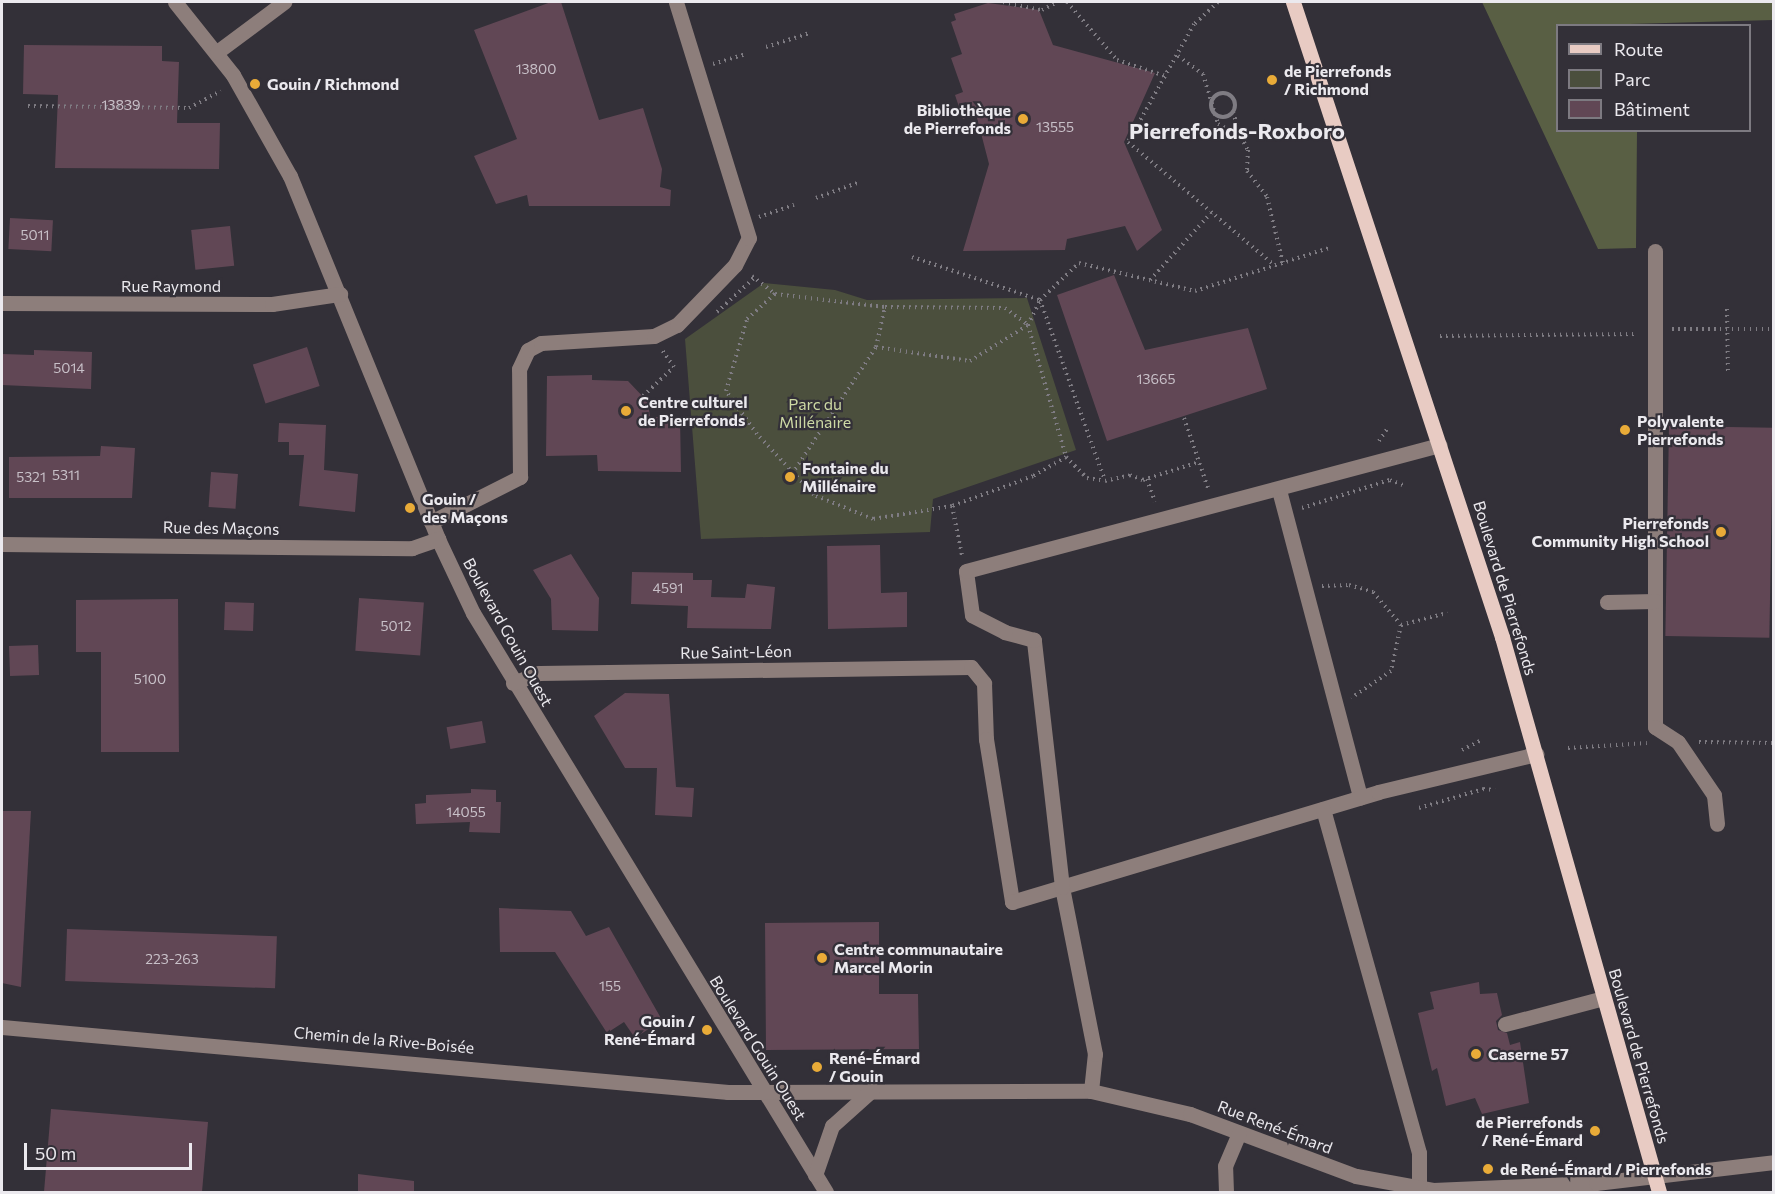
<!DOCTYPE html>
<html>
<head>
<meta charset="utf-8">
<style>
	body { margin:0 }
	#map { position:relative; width:1775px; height:1194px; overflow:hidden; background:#333038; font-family:Commissioner,sans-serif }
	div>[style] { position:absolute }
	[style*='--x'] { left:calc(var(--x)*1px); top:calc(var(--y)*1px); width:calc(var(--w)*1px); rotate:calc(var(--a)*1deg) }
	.green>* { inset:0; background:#4b4f3d }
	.forest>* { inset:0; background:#595f44 }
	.building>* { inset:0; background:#614755; transform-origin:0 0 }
	.path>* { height:4px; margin-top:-2px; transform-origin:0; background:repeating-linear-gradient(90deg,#7f7c83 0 1.5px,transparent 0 6px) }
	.path>.ring { margin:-2px; padding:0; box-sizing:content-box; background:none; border:4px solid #7f7c83; border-radius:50% }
	.minor>* { height:15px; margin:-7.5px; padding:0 7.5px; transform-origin:7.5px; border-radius:7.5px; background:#8d7e7b }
	.major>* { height:15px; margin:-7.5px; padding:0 7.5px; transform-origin:7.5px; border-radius:7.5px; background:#e8cbc3 }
	.dots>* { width:16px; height:16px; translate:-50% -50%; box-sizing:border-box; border:3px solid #333038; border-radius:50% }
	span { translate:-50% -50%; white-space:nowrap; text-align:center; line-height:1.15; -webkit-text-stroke:4.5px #333038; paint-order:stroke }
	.number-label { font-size:14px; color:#c8c0c8 }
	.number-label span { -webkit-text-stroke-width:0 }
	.poi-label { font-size:16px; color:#ebe9ee; font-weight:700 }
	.left { translate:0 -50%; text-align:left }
	.right { translate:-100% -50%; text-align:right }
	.street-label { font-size:16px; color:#ebe9ee }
	.park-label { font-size:16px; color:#cdd9a4 }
	.district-label { font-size:22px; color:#ebe9ee; font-weight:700 }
	.frame { position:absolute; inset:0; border:3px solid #ebe9ee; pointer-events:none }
	.legend { position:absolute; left:1556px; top:24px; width:195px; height:108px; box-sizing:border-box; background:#333038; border:2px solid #7d7a81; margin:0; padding:8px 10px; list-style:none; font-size:18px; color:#ebe9ee }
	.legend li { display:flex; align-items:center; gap:12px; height:30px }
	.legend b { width:30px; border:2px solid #7d7a81 }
	.scale { position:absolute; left:24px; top:1143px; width:168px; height:27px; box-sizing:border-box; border:3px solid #ebe9ee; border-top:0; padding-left:8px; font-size:18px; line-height:21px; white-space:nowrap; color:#ebe9ee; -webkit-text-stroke:4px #333038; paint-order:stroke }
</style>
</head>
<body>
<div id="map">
	<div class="green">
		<div style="clip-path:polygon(764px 283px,835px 290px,867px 300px,1027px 298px,1076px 450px,933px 499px,930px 532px,701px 539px,685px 339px)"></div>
	</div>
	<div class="forest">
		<div style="clip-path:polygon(1482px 2px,1773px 2px,1773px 20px,1558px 26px,1558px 130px,1637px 131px,1636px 248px,1598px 249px)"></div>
	</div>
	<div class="building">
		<div style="clip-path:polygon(551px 2px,561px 2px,599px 120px,643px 108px,662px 169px,660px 187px,671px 190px,670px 206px,529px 206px,527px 195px,496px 204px,474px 156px,517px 139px,474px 30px)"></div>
		<div style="clip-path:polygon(988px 3px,1039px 10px,1053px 45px,1155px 73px,1124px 142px,1162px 230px,1137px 251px,1125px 226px,1067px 239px,1065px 250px,963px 251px,989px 164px,976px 114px,963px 119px,955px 95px,963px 92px,951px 58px,962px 54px,951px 22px,956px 20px,954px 14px)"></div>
		<div style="clip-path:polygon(24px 45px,162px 46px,162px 61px,179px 62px,177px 123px,220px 123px,219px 169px,55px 168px,58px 95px,23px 94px)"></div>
		<div style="left:10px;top:218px;width:43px;height:31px;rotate:3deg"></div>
		<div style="left:230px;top:226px;width:40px;height:39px;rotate:84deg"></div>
		<div style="clip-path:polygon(1114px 275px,1145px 350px,1248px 328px,1267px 389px,1107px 441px,1057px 295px)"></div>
		<div style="left:307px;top:347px;width:41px;height:57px;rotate:72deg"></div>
		<div style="clip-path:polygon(34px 350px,92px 352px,91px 389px,2px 385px,2px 354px,34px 355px)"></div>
		<div style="clip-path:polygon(592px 375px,592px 380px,628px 381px,648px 402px,650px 417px,680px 417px,681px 472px,598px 471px,597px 455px,546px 456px,547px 376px)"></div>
		<div style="clip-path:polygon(279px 423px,326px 425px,324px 470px,358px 474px,355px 512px,299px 506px,304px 455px,289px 455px,289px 442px,278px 442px)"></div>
		<div style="left:1669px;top:426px;width:104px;height:210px;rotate:1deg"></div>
		<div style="clip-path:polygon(101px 446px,135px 448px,132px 498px,9px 498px,9px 457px,100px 456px)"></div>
		<div style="left:211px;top:472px;width:27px;height:35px;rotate:4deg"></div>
		<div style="clip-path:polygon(880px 545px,881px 593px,907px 592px,907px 627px,828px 629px,827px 546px)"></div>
		<div style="clip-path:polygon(571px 554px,599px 598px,598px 631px,552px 630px,551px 599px,533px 570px)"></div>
		<div style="clip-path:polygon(632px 572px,693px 573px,693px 580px,712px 580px,711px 597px,745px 598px,747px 584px,775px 587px,771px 629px,687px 628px,688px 606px,631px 604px)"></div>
		<div style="left:359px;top:598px;width:65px;height:53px;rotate:4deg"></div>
		<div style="clip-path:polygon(178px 599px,179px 752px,101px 752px,101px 652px,76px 652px,76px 600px)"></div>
		<div style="left:225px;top:602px;width:29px;height:28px;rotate:2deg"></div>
		<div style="left:38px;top:645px;width:30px;height:29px;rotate:88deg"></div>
		<div style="clip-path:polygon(625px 693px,669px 694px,676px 787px,694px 788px,692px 817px,655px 815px,657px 768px,625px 768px,594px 716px)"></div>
		<div style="left:482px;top:721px;width:22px;height:36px;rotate:80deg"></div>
		<div style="clip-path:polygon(471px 789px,496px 790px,496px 802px,501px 802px,500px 833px,469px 832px,470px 822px,416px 824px,415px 804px,426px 803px,426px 795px,471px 793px)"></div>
		<div style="clip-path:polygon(2px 811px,31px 811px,21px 987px,2px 983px)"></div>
		<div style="clip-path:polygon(499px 908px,571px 911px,586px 936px,609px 927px,662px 1020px,635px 1038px,624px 1022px,607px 1033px,555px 952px,500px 952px)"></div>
		<div style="clip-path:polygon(879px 922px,879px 994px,918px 994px,919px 1049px,766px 1050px,765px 923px)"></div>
		<div style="left:67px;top:929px;width:210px;height:52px;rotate:2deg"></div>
		<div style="clip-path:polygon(1479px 982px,1480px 994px,1497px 993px,1502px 1015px,1496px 1021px,1498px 1030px,1507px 1033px,1510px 1045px,1520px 1042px,1529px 1103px,1482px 1114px,1475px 1098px,1446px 1106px,1437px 1068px,1432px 1071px,1418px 1013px,1434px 1009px,1430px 992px)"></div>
		<div style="clip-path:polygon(51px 1109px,208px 1122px,202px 1192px,44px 1192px)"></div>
		<div style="clip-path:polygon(358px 1174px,414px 1181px,414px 1192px,358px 1192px)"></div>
	</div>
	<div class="path">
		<div style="--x:1003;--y:2;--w:40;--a:12"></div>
		<div style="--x:1042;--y:10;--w:18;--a:-27"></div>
		<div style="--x:1067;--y:2;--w:77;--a:49.2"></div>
		<div style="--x:1117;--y:60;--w:51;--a:18.4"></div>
		<div style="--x:1218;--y:2;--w:33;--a:137"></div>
		<div style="--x:1194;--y:24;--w:135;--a:119.2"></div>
		<div style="--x:1128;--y:142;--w:192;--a:40.1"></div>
		<div style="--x:766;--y:47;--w:46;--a:-17.7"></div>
		<div style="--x:1178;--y:56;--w:31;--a:36"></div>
		<div style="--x:1203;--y:74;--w:52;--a:73.3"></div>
		<div style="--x:1218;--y:124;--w:26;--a:29"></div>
		<div style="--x:1241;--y:137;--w:15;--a:62"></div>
		<div style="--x:1248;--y:150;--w:21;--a:93"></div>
		<div style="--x:1247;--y:171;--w:33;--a:52"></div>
		<div style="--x:1267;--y:197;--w:68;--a:76.4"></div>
		<div style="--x:713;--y:64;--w:34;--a:-17"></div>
		<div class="ring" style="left:1211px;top:93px;width:20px;height:20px"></div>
		<div style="--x:28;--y:106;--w:161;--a:0.7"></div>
		<div style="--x:189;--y:108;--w:36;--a:-28"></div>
		<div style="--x:1233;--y:112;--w:25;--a:72"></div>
		<div style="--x:816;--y:198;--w:47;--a:-20"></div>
		<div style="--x:759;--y:217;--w:37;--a:-19"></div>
		<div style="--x:912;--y:257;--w:135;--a:18.6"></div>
		<div style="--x:1040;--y:300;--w:192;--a:70.2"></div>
		<div style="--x:752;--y:276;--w:29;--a:38"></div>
		<div style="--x:1150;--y:280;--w:91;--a:-47.7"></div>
		<div style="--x:775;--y:294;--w:111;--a:6.7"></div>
		<div style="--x:885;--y:307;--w:120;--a:0.5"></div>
		<div style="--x:1005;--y:308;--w:29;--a:36"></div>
		<div style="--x:1028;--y:325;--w:137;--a:73.9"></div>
		<div style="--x:1066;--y:457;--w:38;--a:150"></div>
		<div style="--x:1033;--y:476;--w:86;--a:159.7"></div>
		<div style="--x:952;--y:506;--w:80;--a:170.7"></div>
		<div style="--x:873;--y:519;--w:64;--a:-157.9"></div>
		<div style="--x:814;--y:495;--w:83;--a:-133.1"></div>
		<div style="--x:757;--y:434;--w:53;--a:-125.8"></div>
		<div style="--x:726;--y:391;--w:75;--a:-73.7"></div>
		<div style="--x:747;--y:319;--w:38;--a:-42"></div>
		<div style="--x:1727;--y:309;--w:66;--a:89.1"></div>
		<div style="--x:717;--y:312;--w:50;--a:-42.6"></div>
		<div style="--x:1672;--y:329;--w:102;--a:0"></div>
		<div style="--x:1440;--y:336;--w:197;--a:-0.6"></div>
		<div style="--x:876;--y:347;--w:95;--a:8.5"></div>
		<div style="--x:970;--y:361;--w:68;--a:-31.8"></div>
		<div style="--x:1028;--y:325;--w:28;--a:-64"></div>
		<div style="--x:1040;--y:300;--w:54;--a:-43.5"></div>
		<div style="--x:1079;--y:263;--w:119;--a:13.6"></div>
		<div style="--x:1195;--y:291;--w:141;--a:-17.8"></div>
		<div style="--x:643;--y:396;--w:42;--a:-43.1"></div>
		<div style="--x:674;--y:367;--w:21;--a:-125"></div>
		<div style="--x:1184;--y:418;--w:74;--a:71.1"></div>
		<div style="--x:1379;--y:441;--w:14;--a:-56"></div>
		<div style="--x:1066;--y:457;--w:30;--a:45"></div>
		<div style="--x:1087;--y:478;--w:18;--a:9"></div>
		<div style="--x:1105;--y:481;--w:26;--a:-13"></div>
		<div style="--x:1130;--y:475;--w:14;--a:21"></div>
		<div style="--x:1143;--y:480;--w:59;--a:-17.8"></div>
		<div style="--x:792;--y:474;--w:152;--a:-56.5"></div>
		<div style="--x:876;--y:347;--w:41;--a:-77.3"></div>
		<div style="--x:1147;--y:479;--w:24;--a:71"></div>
		<div style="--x:952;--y:506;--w:50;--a:78.5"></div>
		<div style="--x:1302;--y:508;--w:92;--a:-17.7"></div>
		<div style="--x:1390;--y:480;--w:17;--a:21"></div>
		<div style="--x:1322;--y:586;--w:27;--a:-2"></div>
		<div style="--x:1349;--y:585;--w:25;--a:16"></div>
		<div style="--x:1373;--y:592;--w:43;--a:49.7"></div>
		<div style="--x:1401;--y:625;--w:47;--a:102.3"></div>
		<div style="--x:1391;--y:671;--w:48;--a:146"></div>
		<div style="--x:1401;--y:625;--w:48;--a:-14.6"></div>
		<div style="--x:1699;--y:742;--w:75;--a:0.8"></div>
		<div style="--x:1568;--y:748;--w:79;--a:-3.6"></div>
		<div style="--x:1462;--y:750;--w:22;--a:-27"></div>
		<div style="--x:1419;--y:808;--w:67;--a:-16.5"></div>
		<div style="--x:1483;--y:789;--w:12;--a:5"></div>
	</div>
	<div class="minor">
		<div style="--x:175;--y:2;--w:93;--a:51.5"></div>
		<div style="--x:233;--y:75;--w:116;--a:60.6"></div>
		<div style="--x:290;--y:176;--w:392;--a:67.8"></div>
		<div style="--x:438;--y:539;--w:82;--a:64.7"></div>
		<div style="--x:473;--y:613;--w:678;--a:58.63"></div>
		<div style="--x:217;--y:52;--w:84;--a:-36.7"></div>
		<div style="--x:1655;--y:251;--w:476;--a:90"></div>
		<div style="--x:1655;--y:727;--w:27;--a:33"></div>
		<div style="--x:1678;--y:742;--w:64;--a:55.8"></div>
		<div style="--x:1714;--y:795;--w:29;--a:84"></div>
		<div style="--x:2;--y:303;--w:270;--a:0.2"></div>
		<div style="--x:272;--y:304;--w:69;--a:-8.4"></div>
		<div style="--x:1279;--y:490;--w:318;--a:75.2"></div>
		<div style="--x:431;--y:522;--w:100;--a:-26.8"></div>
		<div style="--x:520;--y:477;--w:108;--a:-90.5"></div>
		<div style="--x:519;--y:369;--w:21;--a:-65"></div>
		<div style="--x:528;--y:350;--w:15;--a:-28"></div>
		<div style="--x:541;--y:343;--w:113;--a:-3.5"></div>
		<div style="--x:654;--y:336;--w:25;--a:-26"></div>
		<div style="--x:677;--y:325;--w:83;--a:-46"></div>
		<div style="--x:735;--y:265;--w:30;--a:-63"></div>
		<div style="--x:749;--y:238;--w:247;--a:-107.2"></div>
		<div style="--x:2;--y:544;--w:410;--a:0.6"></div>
		<div style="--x:412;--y:548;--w:28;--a:-19"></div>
		<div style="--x:1607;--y:602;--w:48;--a:-1.2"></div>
		<div style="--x:513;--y:683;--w:28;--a:-21"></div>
		<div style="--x:539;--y:673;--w:432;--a:-0.8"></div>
		<div style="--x:971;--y:667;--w:21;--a:51"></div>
		<div style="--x:984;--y:683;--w:56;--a:88"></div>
		<div style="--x:986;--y:739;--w:165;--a:80.9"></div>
		<div style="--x:1012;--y:902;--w:382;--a:-16.7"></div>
		<div style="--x:1378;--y:792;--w:163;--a:-13.5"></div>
		<div style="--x:1323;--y:809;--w:357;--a:74.4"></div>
		<div style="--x:1419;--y:1153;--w:35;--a:90"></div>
		<div style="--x:1505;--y:1024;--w:102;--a:-14.7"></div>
		<div style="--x:2;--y:1027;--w:729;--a:5.12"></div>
		<div style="--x:728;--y:1092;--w:363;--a:-0.2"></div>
		<div style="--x:1091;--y:1091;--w:102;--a:13.1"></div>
		<div style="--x:1190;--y:1114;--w:177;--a:20.5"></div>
		<div style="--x:1356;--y:1176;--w:78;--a:10.3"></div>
		<div style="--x:1433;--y:1190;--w:163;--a:-2.5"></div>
		<div style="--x:1596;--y:1183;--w:179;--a:-6.7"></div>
		<div style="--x:1091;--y:1091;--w:37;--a:-84"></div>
		<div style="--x:1095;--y:1054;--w:170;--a:-101.2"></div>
		<div style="--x:1062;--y:887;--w:249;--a:-96.5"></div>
		<div style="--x:1034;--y:640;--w:30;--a:-165"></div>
		<div style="--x:1005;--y:632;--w:37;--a:-153"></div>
		<div style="--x:972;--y:615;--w:44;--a:-97.8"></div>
		<div style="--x:966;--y:571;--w:490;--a:-14.9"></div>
		<div style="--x:815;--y:1175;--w:52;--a:-70.9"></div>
		<div style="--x:832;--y:1126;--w:54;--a:-42"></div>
		<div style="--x:1226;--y:1192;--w:26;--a:-92"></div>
		<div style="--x:1225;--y:1166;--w:36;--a:-67"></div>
	</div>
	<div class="major">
		<div style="--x:1293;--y:2;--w:669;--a:71.78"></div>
		<div style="--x:1502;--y:637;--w:577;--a:74.2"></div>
	</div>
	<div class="dots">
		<div style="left:1272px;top:80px;background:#e9ab38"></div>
		<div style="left:255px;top:84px;background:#e9ab38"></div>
		<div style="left:1023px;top:119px;background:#e9ab38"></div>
		<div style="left:626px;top:411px;background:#e9ab38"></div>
		<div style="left:1625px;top:430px;background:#e9ab38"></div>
		<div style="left:790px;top:477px;background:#e9ab38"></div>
		<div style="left:410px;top:508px;background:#e9ab38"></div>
		<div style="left:1721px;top:532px;background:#e9ab38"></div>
		<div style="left:822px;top:958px;background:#e9ab38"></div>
		<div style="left:707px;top:1030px;background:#e9ab38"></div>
		<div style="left:1476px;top:1054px;background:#e9ab38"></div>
		<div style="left:817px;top:1067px;background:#e9ab38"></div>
		<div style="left:1595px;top:1131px;background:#e9ab38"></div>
		<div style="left:1488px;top:1169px;background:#e9ab38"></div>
	</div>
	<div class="number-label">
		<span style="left:536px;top:69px">13800</span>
		<span style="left:121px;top:105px">13839</span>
		<span style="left:1055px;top:127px">13555</span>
		<span style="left:35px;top:235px">5011</span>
		<span style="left:69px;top:368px">5014</span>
		<span style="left:1156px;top:379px">13665</span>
		<span style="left:66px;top:475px">5311</span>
		<span style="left:31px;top:477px">5321</span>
		<span style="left:668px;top:588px">4591</span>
		<span style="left:396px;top:626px">5012</span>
		<span style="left:150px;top:679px">5100</span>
		<span style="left:466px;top:812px">14055</span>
		<span style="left:172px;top:959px">223-263</span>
		<span style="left:610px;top:986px">155</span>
	</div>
	<div class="poi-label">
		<span class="left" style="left:1284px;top:80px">de Pierrefonds<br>/ Richmond</span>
		<span class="left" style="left:267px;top:84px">Gouin / Richmond</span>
		<span class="right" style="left:1011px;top:119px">Bibliothèque<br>de Pierrefonds</span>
		<span class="left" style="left:638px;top:411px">Centre culturel<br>de Pierrefonds</span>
		<span class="left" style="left:1637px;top:430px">Polyvalente<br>Pierrefonds</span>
		<span class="left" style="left:802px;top:477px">Fontaine du<br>Millénaire</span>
		<span class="left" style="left:422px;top:508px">Gouin /<br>des Maçons</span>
		<span class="right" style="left:1709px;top:532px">Pierrefonds<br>Community High School</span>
		<span class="left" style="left:834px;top:958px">Centre communautaire<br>Marcel Morin</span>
		<span class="right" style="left:695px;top:1030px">Gouin /<br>René-Émard</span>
		<span class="left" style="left:1488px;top:1054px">Caserne 57</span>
		<span class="left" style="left:829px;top:1067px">René-Émard<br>/ Gouin</span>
		<span class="right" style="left:1583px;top:1131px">de Pierrefonds<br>/ René-Émard</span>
		<span class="left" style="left:1500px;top:1169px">de René-Émard / Pierrefonds</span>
	</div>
	<div class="street-label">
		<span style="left:171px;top:286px">Rue Raymond</span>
		<span style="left:221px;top:528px;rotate:1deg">Rue des Maçons</span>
		<span style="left:1505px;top:588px;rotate:73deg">Boulevard de Pierrefonds</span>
		<span style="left:508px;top:632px;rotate:61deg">Boulevard Gouin Ouest</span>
		<span style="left:736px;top:652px;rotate:-1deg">Rue Saint-Léon</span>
		<span style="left:384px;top:1040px;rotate:5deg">Chemin de la Rive-Boisée</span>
		<span style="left:758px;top:1048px;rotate:58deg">Boulevard Gouin Ouest</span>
		<span style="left:1639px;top:1056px;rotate:74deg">Boulevard de Pierrefonds</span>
		<span style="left:1275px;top:1127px;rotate:21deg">Rue René-Émard</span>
	</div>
	<div class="park-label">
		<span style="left:815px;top:413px">Parc du<br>Millénaire</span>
	</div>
	<div class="district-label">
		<span style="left:1237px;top:131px">Pierrefonds-Roxboro</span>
	</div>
	<div class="frame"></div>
	<ul class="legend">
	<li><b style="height:8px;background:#e8cbc3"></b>Route</li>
	<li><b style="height:16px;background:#4b4f3d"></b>Parc</li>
	<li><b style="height:16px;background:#614755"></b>Bâtiment</li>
	</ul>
	<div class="scale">50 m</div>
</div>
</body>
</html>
